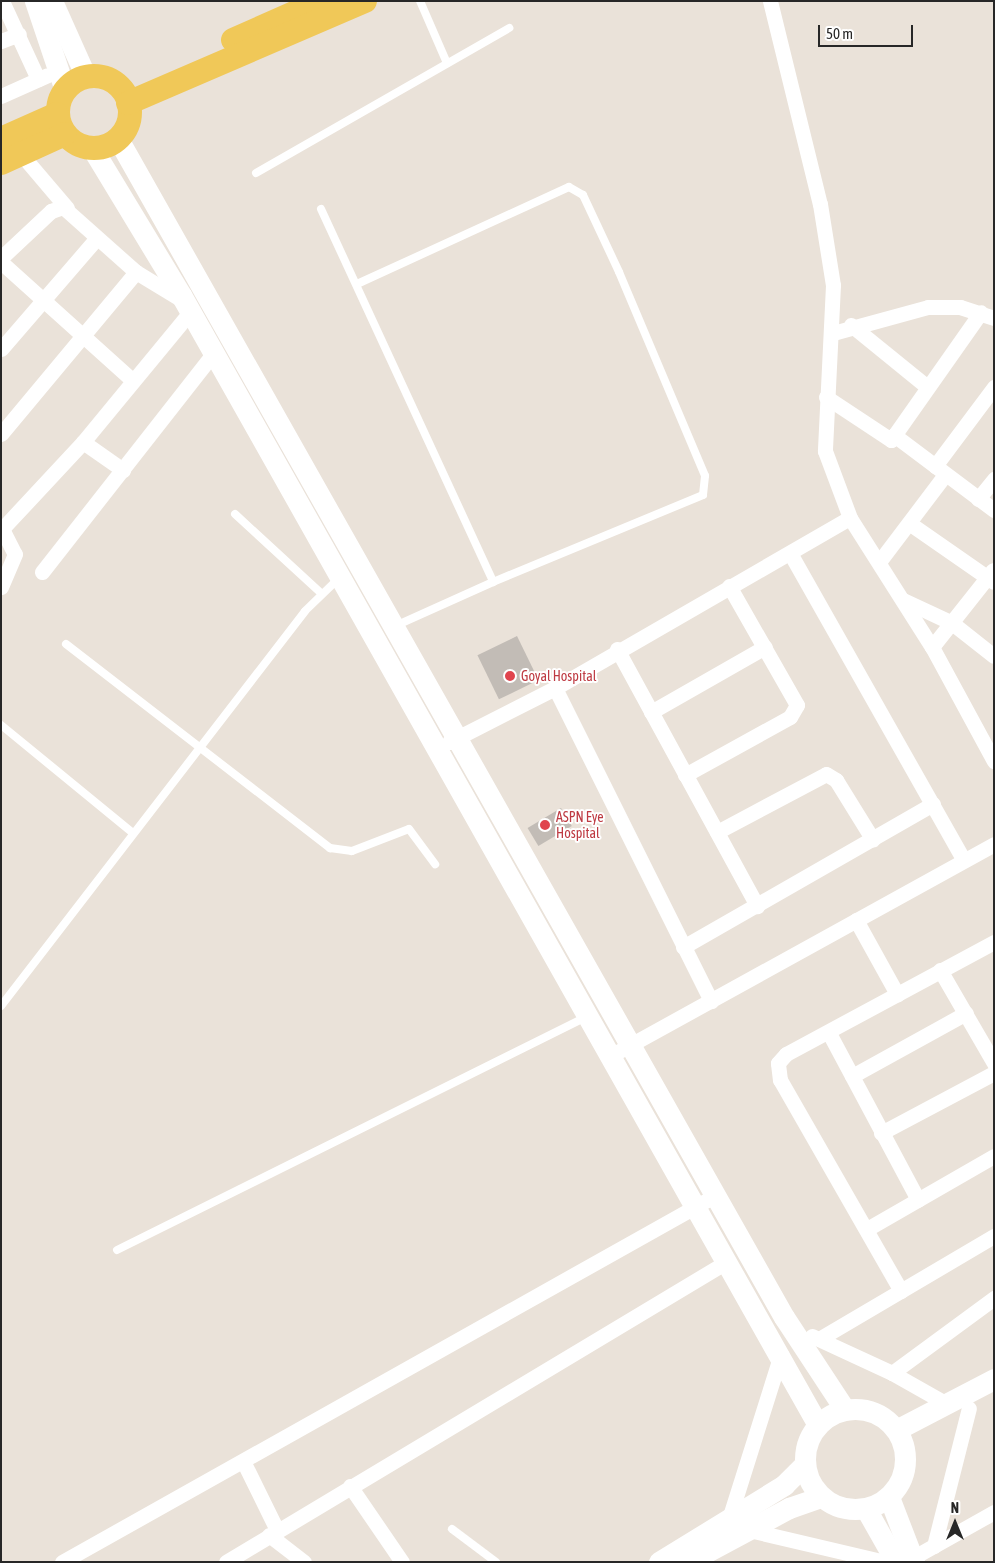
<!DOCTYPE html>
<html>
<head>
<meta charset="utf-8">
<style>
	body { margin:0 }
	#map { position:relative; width:995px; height:1563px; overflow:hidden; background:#eae2d9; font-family:"Asap Condensed",sans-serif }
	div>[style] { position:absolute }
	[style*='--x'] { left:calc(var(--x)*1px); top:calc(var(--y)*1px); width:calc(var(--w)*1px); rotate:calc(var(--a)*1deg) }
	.building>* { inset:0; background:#c2bcb6; transform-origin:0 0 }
	.lane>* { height:8px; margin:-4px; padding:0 4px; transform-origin:4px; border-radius:4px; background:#fff }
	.street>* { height:15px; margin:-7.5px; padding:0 7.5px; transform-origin:7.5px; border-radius:7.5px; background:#fff }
	.secondary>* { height:21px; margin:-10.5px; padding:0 10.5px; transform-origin:10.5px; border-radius:10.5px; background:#fff }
	.secondary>.ring { margin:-10.5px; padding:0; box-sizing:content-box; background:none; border:21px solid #fff; border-radius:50% }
	.primary>* { height:24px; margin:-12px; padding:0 12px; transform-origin:12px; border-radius:12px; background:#f0c858 }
	.primary>.ring { margin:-12px; padding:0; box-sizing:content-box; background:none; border:24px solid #f0c858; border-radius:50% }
	.dots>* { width:14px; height:14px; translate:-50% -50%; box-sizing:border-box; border:2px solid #fff; border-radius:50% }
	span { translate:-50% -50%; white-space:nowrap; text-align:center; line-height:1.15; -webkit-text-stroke:4px #fff; paint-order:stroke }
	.health-label { font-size:14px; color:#be3a42 }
	.left { translate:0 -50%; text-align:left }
	.frame { position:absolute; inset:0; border:2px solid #272727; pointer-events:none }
	.north { position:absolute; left:930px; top:1498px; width:50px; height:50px; -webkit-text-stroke:4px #fff; paint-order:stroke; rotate:0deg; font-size:14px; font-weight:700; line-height:20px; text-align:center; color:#272727 }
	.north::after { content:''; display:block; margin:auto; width:18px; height:22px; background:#272727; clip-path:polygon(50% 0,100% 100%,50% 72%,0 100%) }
	.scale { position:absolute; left:818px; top:25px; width:95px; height:22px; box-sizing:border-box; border:2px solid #272727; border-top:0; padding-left:6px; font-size:15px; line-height:18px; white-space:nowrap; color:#272727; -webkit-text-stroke:4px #fff; paint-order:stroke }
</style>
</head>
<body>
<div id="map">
	<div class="building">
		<div style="left:517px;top:636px;width:49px;height:44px;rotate:64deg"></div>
		<div style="left:561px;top:808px;width:21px;height:39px;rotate:59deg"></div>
	</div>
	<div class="lane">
		<div style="--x:420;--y:1;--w:68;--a:66.5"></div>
		<div style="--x:256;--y:173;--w:292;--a:-29.8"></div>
		<div style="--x:321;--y:209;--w:411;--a:65.2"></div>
		<div style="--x:493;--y:582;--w:107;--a:155.8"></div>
		<div style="--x:357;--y:284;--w:233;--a:-24.6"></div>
		<div style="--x:569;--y:187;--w:16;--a:30"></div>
		<div style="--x:583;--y:195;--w:85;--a:64.9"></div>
		<div style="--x:619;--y:272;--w:221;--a:67.1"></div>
		<div style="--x:705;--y:476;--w:19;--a:96"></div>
		<div style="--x:703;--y:495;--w:227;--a:157.5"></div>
		<div style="--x:235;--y:514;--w:118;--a:42.6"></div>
		<div style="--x:66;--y:644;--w:334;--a:37.7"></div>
		<div style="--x:330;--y:848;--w:22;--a:8"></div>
		<div style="--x:352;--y:851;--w:61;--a:-21.1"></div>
		<div style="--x:409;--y:829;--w:44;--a:53.4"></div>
		<div style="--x:1;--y:725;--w:171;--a:39.3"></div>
		<div style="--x:1;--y:1006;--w:498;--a:-52.4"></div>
		<div style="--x:305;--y:611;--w:47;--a:-44.1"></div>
		<div style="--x:117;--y:1250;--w:524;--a:-26.42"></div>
		<div style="--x:452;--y:1529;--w:55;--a:36.9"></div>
	</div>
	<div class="street">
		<div style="--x:2;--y:1;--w:86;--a:65.2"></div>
		<div style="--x:770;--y:1;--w:209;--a:76.2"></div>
		<div style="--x:820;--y:204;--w:82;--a:80.9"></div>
		<div style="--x:833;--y:285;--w:166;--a:92.8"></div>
		<div style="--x:825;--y:451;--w:72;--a:69.5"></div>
		<div style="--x:850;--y:518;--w:153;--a:57.6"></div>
		<div style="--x:932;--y:647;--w:130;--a:61.5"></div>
		<div style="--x:1;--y:41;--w:19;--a:-21"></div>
		<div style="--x:1;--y:96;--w:51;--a:-24.1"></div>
		<div style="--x:21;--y:154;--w:71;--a:49.6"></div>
		<div style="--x:1;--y:258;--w:69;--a:-43.2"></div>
		<div style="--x:51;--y:211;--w:13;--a:-18"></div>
		<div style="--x:63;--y:207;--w:98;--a:41.7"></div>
		<div style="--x:136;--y:272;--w:54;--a:31.3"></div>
		<div style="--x:1;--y:262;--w:176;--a:42"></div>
		<div style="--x:851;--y:325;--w:97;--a:39.1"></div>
		<div style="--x:833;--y:333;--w:98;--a:-15.3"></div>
		<div style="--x:928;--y:307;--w:32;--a:0"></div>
		<div style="--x:960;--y:307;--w:36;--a:18"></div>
		<div style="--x:1;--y:349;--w:145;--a:-49.2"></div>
		<div style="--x:826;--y:397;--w:78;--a:33.5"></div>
		<div style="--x:891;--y:440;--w:156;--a:-54.9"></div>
		<div style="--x:1;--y:434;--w:211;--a:-50.2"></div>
		<div style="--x:894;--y:435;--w:125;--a:36.9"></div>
		<div style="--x:83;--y:442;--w:49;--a:35"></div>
		<div style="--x:935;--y:466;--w:99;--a:-53.2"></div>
		<div style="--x:978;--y:499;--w:26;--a:-51"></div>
		<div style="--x:909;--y:523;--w:103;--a:34.8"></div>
		<div style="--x:1;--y:527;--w:30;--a:63"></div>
		<div style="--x:15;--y:554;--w:36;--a:113"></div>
		<div style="--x:2;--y:529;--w:119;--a:-47"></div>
		<div style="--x:83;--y:442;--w:168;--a:-50.5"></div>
		<div style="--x:790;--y:553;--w:353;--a:60.5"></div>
		<div style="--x:879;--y:562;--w:108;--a:-52.9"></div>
		<div style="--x:42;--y:572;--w:278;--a:-51.9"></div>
		<div style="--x:903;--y:600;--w:54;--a:25.1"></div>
		<div style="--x:952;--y:623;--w:53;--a:38.2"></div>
		<div style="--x:932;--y:647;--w:98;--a:-51.6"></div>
		<div style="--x:617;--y:649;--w:293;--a:61.4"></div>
		<div style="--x:555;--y:688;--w:350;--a:63.5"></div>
		<div style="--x:651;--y:712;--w:131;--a:-29.7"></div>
		<div style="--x:449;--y:742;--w:119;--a:-27"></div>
		<div style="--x:555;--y:688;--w:340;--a:-30"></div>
		<div style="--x:685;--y:775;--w:120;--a:-28.9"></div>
		<div style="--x:790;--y:717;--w:14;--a:-60"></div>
		<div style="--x:797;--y:705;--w:137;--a:-119.7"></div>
		<div style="--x:717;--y:832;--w:123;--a:-28"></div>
		<div style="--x:826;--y:774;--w:12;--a:31"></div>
		<div style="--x:836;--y:780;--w:70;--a:58.3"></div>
		<div style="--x:856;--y:920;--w:85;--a:61"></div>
		<div style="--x:683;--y:947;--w:288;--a:-29.8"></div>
		<div style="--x:940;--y:970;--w:108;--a:59.9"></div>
		<div style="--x:829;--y:1033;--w:189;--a:61.9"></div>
		<div style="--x:612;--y:1055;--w:436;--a:-28.9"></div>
		<div style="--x:852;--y:1076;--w:130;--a:-28.9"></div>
		<div style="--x:881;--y:1133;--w:128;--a:-28"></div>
		<div style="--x:867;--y:1229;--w:146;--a:-29.9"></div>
		<div style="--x:901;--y:1291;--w:243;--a:-119.8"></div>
		<div style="--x:780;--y:1080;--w:17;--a:-97"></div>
		<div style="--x:778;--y:1063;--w:12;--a:-48"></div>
		<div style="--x:786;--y:1054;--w:236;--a:-28.3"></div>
		<div style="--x:812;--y:1336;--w:88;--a:24.8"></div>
		<div style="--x:892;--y:1373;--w:63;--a:29.4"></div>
		<div style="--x:819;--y:1339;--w:203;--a:-30.5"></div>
		<div style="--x:892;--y:1373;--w:127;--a:-36.3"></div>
		<div style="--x:244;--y:1463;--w:75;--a:63.8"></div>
		<div style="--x:350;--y:1486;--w:92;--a:55.6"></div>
		<div style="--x:729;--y:1519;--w:173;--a:-72.5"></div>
		<div style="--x:749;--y:1530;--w:140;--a:13.2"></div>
		<div style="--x:269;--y:1535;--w:44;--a:37.6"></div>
		<div style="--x:934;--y:1546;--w:142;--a:-75.8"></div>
		<div style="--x:62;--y:1562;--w:750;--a:-29.3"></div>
		<div style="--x:226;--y:1562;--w:585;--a:-30.95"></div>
		<div style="--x:905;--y:1562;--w:102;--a:-29.3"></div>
	</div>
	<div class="secondary">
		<div style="--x:35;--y:1;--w:94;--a:71.4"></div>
		<div style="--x:52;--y:1;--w:83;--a:65.9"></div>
		<div style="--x:118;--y:139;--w:1353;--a:60.52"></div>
		<div style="--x:784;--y:1317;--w:111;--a:56.7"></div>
		<div style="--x:92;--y:148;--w:172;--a:58.8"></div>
		<div style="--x:181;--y:295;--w:1297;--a:60.59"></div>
		<div class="ring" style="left:805px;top:1409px;width:79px;height:79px"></div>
		<div style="--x:896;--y:1430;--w:110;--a:-27.5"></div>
		<div style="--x:889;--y:1497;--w:70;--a:69"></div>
		<div style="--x:866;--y:1509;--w:61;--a:60.5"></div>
		<div style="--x:659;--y:1562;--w:147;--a:-31.6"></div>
		<div style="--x:784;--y:1485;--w:28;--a:-45"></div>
		<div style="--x:688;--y:1562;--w:115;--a:-28.1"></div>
		<div style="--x:789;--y:1508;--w:34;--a:-19"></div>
	</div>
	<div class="primary">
		<div style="--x:233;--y:40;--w:96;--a:-23.9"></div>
		<div class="ring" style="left:58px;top:76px;width:48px;height:48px"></div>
		<div style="--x:128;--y:103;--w:258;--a:-23.3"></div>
		<div style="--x:1;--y:139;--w:61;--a:-24.1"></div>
		<div style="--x:1;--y:163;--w:70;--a:-24.4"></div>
	</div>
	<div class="dots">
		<div style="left:510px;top:676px;background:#e0444e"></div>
		<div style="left:545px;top:825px;background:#e0444e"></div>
	</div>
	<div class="health-label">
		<span class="left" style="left:521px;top:676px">Goyal Hospital</span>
		<span class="left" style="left:556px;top:825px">ASPN Eye<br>Hospital</span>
	</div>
	<div class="frame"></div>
	<div class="north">N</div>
	<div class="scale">50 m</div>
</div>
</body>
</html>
